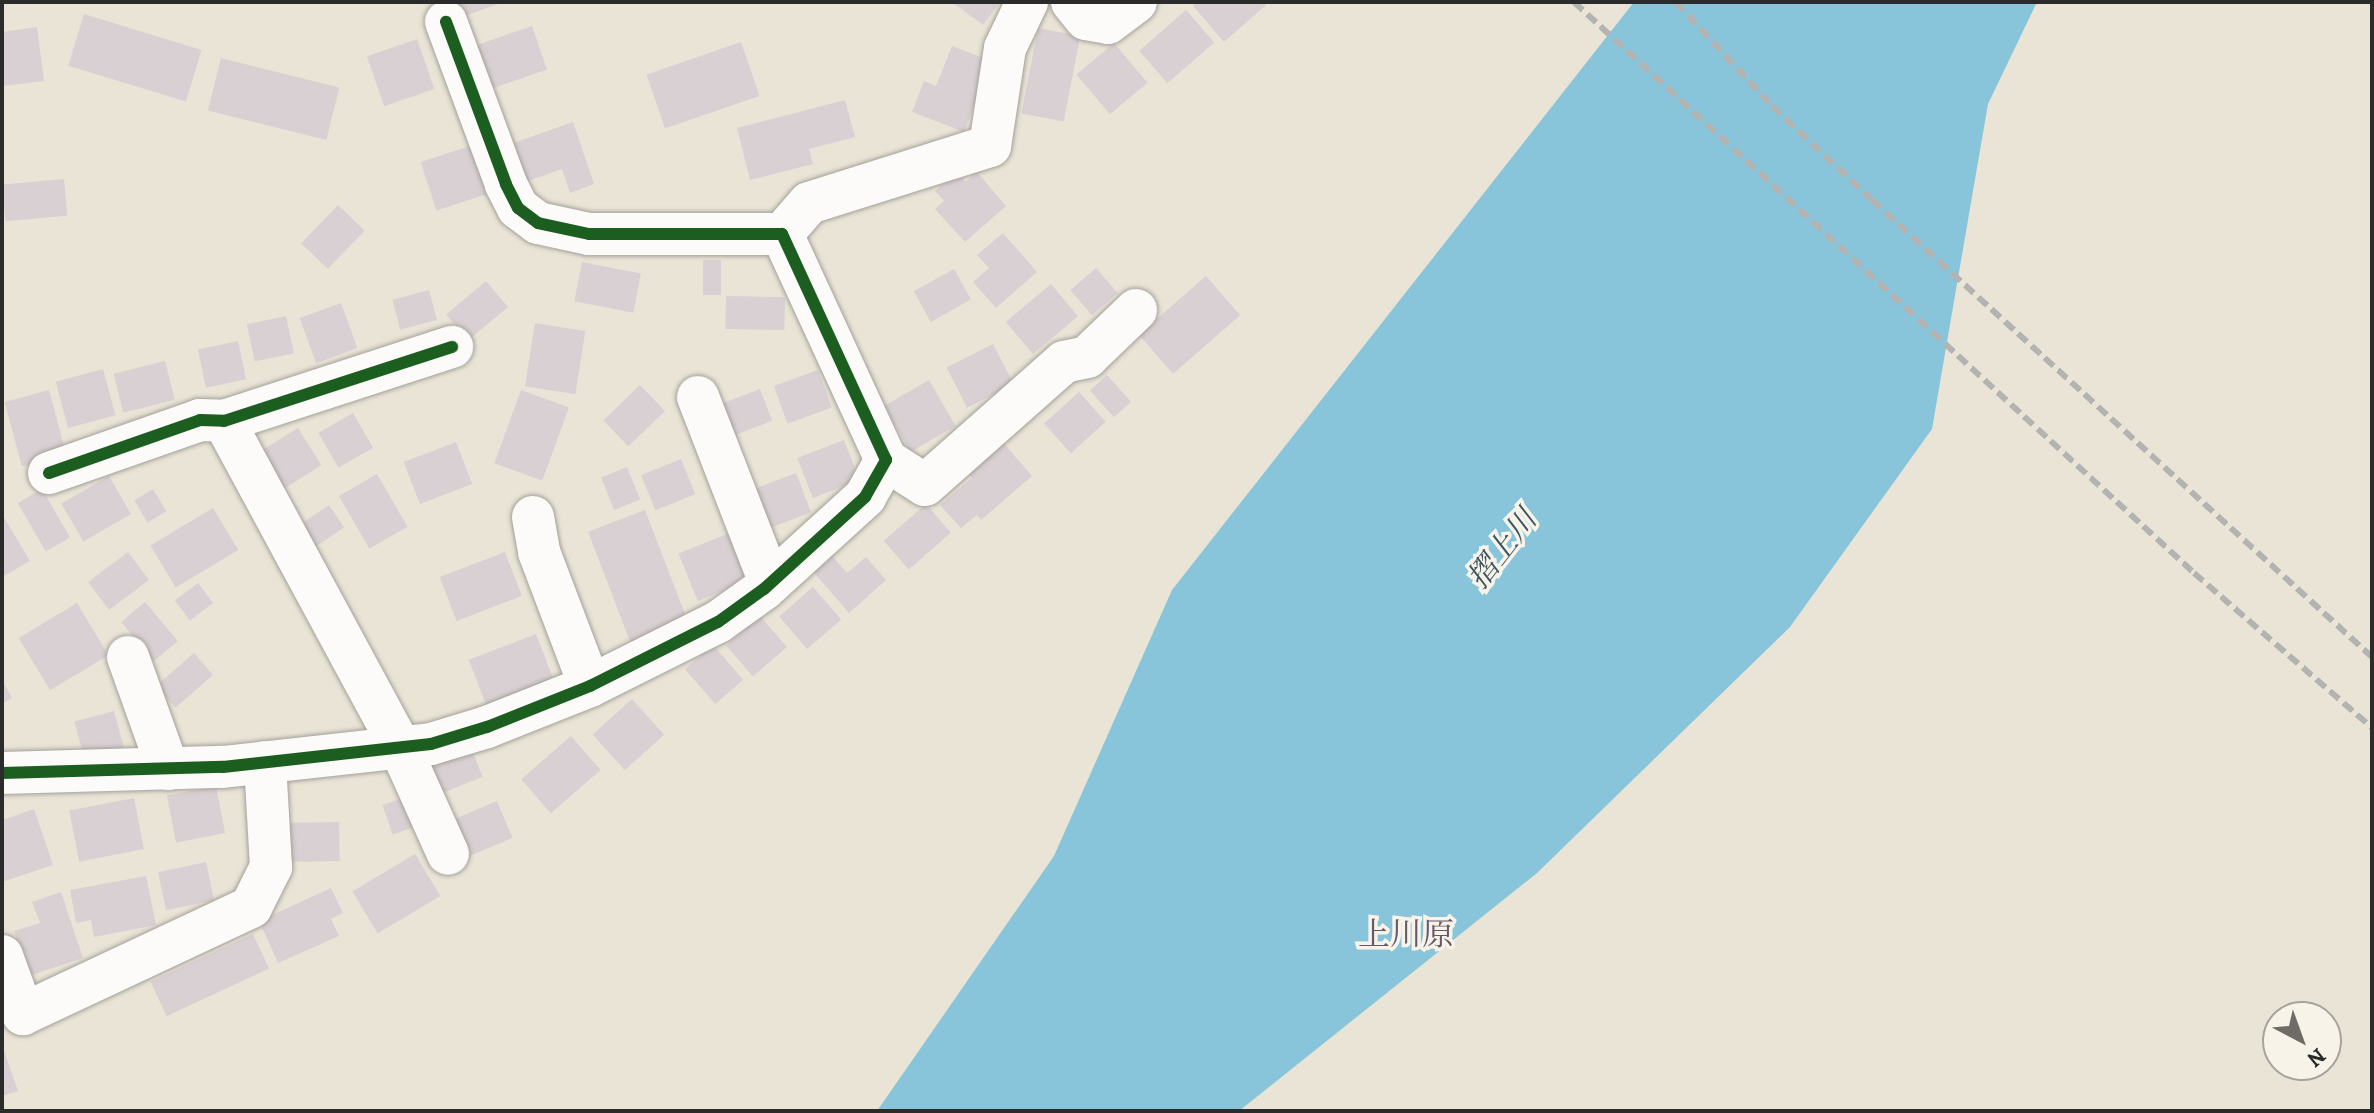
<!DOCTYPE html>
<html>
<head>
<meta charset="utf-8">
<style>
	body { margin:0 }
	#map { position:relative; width:2374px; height:1113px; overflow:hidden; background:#e9e4d6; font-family:Alegreya,"Noto Serif JP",serif }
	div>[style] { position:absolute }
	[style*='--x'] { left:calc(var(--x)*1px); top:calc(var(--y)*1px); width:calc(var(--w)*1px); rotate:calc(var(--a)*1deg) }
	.water>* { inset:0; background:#88c5db }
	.building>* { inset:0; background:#d9d0d3; transform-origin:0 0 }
	.roads { filter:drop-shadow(0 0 2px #a4a19a) drop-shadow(0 0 2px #a4a19a) }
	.minor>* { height:42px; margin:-21px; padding:0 21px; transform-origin:21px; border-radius:21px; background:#fcfbf9 }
	.rail>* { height:6px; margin-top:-3px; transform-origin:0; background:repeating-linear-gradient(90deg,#b3b3b1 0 12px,transparent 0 18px) }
	.cycleway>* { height:12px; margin:-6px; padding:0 6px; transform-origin:6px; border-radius:6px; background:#1b5e20 }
	span { translate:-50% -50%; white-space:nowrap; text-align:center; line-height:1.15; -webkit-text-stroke:7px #f7f3e8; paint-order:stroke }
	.water-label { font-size:30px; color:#3b5560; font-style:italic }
	.quarter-label { font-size:32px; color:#665a6a }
	.frame { position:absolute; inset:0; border:4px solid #2b2b2b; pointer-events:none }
	.north { position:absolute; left:2262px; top:1001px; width:80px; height:80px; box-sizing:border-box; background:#f7f3e8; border:2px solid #a5a39c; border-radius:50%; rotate:139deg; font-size:22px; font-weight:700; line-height:32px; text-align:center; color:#2b2b2b }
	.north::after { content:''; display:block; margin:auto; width:28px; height:36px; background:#6e6c67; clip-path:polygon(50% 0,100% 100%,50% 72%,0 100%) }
</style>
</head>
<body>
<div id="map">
	<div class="water">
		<div style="clip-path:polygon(1634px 2px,2037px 2px,1988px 104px,1932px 429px,1790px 627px,1537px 873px,1239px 1111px,877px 1111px,1054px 856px,1172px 590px)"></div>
	</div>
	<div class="building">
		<div style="clip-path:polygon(448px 2px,503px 2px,454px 20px)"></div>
		<div style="clip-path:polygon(952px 2px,1000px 2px,983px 25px)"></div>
		<div style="clip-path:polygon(1197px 2px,1263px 2px,1266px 5px,1224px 42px,1193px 6px)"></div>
		<div style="left:1186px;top:10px;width:43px;height:62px;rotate:49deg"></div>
		<div style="left:84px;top:14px;width:123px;height:54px;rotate:17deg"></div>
		<div style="left:532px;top:26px;width:46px;height:62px;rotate:71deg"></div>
		<div style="clip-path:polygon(37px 27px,44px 81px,2px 86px,2px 32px)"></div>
		<div style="left:1038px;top:28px;width:43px;height:87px;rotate:11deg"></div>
		<div style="left:417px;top:39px;width:53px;height:53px;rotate:71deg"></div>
		<div style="left:741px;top:42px;width:57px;height:100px;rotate:71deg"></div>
		<div style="left:1114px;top:43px;width:52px;height:49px;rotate:50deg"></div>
		<div style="clip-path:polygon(952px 46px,991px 61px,964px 132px,912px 112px,924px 81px,936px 86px)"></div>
		<div style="left:221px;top:58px;width:122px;height:54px;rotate:14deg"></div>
		<div style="clip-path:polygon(845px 100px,855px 137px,809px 149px,813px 164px,750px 180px,737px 128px)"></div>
		<div style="clip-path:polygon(573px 122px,594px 184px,570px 193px,562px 169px,519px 184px,505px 146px)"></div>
		<div style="left:473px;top:145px;width:51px;height:55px;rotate:72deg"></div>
		<div style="clip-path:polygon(957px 172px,966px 182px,977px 172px,1006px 206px,965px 242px,935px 209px,944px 201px,935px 191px)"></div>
		<div style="left:64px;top:179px;width:37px;height:62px;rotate:85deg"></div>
		<div style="left:338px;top:205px;width:37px;height:53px;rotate:44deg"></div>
		<div style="clip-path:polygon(1003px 233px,1037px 272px,996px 308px,973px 282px,989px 268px,977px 255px)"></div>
		<div style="left:703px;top:260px;width:18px;height:35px"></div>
		<div style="left:582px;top:262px;width:60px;height:40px;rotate:11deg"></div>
		<div style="left:1096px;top:268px;width:33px;height:34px;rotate:49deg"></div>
		<div style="left:954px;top:269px;width:35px;height:46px;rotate:61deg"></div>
		<div style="left:1206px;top:276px;width:52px;height:89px;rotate:49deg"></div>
		<div style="left:486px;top:281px;width:34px;height:52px;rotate:50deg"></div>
		<div style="left:1051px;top:284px;width:42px;height:59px;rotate:50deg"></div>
		<div style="left:429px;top:290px;width:31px;height:38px;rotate:75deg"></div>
		<div style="left:726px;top:296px;width:59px;height:33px;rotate:1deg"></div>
		<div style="left:341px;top:303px;width:48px;height:44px;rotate:70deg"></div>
		<div style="left:286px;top:316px;width:38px;height:40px;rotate:78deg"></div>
		<div style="left:535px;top:323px;width:51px;height:64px;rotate:9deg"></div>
		<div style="left:238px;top:341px;width:39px;height:41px;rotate:78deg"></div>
		<div style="left:993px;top:344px;width:45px;height:52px;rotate:63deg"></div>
		<div style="left:165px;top:361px;width:40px;height:53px;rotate:76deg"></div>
		<div style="left:103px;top:369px;width:48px;height:49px;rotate:75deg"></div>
		<div style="left:818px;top:370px;width:40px;height:47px;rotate:70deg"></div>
		<div style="left:1107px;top:375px;width:36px;height:23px;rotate:48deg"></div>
		<div style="left:929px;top:380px;width:53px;height:52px;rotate:60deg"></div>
		<div style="left:640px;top:385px;width:36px;height:51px;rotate:46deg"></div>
		<div style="left:760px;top:389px;width:34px;height:47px;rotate:69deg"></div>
		<div style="left:49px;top:390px;width:67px;height:46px;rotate:75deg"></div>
		<div style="left:521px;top:390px;width:51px;height:78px;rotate:20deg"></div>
		<div style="left:1079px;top:392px;width:40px;height:47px;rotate:48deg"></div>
		<div style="left:353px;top:413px;width:40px;height:40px;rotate:60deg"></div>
		<div style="left:298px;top:428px;width:44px;height:44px;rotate:58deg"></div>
		<div style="left:844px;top:440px;width:43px;height:50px;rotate:69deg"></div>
		<div style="clip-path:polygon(1002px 441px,1032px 476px,981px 520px,977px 515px,961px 528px,940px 505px,972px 478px,967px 472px)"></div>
		<div style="left:456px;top:442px;width:45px;height:56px;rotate:69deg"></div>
		<div style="left:681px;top:459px;width:38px;height:43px;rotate:68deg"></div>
		<div style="left:627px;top:467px;width:35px;height:28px;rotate:68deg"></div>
		<div style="left:796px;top:473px;width:42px;height:48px;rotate:69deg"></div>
		<div style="left:377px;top:474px;width:61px;height:44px;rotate:60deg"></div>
		<div style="left:109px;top:476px;width:44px;height:55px;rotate:60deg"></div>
		<div style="left:42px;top:489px;width:56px;height:28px;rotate:60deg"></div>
		<div style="left:153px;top:489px;width:26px;height:22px;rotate:59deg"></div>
		<div style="left:926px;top:504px;width:38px;height:56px;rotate:49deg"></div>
		<div style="left:329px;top:505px;width:27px;height:34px;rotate:56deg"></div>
		<div style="left:213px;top:508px;width:49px;height:73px;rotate:59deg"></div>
		<div style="left:645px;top:510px;width:119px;height:61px;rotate:69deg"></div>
		<div style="clip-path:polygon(2px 514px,30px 561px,2px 577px)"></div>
		<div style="left:737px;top:530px;width:51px;height:63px;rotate:68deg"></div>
		<div style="clip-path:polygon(828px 551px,847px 573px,866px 557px,886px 580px,849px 613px,809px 567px)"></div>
		<div style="left:128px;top:552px;width:35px;height:50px;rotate:53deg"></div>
		<div style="left:505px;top:552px;width:47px;height:70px;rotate:69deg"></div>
		<div style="left:198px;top:583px;width:25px;height:29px;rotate:53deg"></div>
		<div style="left:813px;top:587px;width:43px;height:45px;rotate:49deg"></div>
		<div style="left:145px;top:602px;width:51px;height:31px;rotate:50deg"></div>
		<div style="left:77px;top:603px;width:61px;height:68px;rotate:59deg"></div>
		<div style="left:760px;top:616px;width:41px;height:45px;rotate:49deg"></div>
		<div style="left:536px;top:634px;width:50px;height:72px;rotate:69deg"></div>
		<div style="left:713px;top:645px;width:46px;height:37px;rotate:49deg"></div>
		<div style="left:194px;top:653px;width:29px;height:50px;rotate:49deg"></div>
		<div style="clip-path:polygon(2px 680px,12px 698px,2px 704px)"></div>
		<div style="left:632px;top:699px;width:48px;height:53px;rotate:48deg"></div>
		<div style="left:114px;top:711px;width:41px;height:41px;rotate:75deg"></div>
		<div style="left:571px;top:736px;width:45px;height:66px;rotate:49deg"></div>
		<div style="left:471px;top:748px;width:31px;height:44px;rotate:68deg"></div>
		<div style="left:216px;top:786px;width:48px;height:50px;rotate:79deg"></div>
		<div style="left:409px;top:796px;width:31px;height:28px;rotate:71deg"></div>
		<div style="left:134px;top:798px;width:52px;height:66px;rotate:79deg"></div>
		<div style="left:497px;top:801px;width:40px;height:59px;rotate:67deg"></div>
		<div style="clip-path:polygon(34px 809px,53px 865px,2px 882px,2px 820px)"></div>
		<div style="left:339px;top:822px;width:39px;height:58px;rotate:89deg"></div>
		<div style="left:415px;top:854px;width:49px;height:73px;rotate:59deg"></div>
		<div style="left:206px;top:862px;width:39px;height:49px;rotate:78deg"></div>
		<div style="clip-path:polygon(146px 876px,156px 925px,94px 937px,91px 920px,76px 923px,70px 890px)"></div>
		<div style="clip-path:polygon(331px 888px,343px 913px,331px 919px,339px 936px,278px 963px,259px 921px)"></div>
		<div style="clip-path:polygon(61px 892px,83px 958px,29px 976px,14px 931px,40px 923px,32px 902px)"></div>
		<div style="left:253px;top:934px;width:38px;height:113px;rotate:65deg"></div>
		<div style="clip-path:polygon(2px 1045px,18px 1091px,2px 1096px)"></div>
	</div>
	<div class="roads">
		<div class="minor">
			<div style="--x:1072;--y:2;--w:22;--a:51"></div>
			<div style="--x:1086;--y:19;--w:22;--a:10"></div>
			<div style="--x:1108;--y:23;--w:35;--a:-37"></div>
			<div style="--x:782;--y:234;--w:41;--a:-48.9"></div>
			<div style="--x:809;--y:203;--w:190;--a:-17.5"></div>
			<div style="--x:990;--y:146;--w:99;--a:-81.3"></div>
			<div style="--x:1005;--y:48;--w:51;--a:-64.4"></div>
			<div style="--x:698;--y:397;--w:199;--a:68.8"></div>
			<div style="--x:224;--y:421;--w:370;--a:61.6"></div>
			<div style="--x:400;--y:747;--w:117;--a:65.8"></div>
			<div style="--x:886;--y:460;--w:46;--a:32.7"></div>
			<div style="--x:925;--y:485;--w:186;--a:-41.5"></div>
			<div style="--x:1064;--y:362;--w:24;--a:-12"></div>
			<div style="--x:1087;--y:357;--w:68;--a:-43.8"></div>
			<div style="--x:49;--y:473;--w:160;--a:-19.3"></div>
			<div style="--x:200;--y:420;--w:24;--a:2"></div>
			<div style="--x:224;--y:421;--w:240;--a:-18"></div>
			<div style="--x:533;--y:517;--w:36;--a:80"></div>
			<div style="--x:539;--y:552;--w:143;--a:69.2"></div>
			<div style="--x:128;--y:657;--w:119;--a:70.3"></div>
			<div style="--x:2;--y:773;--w:221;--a:-1.6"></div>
			<div style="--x:223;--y:767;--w:209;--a:-6.3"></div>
			<div style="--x:431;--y:744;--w:59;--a:-16.9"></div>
			<div style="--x:487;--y:727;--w:111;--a:-21.7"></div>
			<div style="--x:590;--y:686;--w:143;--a:-26.6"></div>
			<div style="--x:718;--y:622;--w:57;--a:-35.7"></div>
			<div style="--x:764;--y:589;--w:137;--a:-42.3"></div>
			<div style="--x:865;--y:497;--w:43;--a:-60.4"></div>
			<div style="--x:886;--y:460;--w:249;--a:-114.7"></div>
			<div style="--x:782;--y:234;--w:193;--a:180"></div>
			<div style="--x:589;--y:234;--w:52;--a:-167.8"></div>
			<div style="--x:538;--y:223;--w:25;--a:-143"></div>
			<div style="--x:518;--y:208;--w:27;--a:-117"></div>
			<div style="--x:506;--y:184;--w:173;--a:-110.3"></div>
			<div style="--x:2;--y:956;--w:62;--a:70.1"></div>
			<div style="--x:23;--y:1014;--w:252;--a:-25.1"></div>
			<div style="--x:251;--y:907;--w:45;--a:-63.4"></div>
			<div style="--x:271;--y:867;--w:105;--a:-93.3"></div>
		</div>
	</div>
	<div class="rail">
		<div style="--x:1574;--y:2;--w:843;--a:42.64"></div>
		<div style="--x:2194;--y:573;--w:236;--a:41"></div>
		<div style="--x:1676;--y:2;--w:142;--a:47.3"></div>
		<div style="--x:1772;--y:106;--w:137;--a:43.2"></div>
		<div style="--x:1872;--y:200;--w:677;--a:42.43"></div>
	</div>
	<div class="cycleway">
		<div style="--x:49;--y:473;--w:160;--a:-19.3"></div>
		<div style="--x:200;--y:420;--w:24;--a:2"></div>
		<div style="--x:224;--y:421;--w:240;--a:-18"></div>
		<div style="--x:2;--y:773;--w:221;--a:-1.6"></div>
		<div style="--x:223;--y:767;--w:209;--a:-6.3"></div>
		<div style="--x:431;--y:744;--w:59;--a:-16.9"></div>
		<div style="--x:487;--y:727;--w:111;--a:-21.7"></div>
		<div style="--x:590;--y:686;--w:143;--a:-26.6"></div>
		<div style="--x:718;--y:622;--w:57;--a:-35.7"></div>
		<div style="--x:764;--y:589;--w:137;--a:-42.3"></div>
		<div style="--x:865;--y:497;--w:43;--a:-60.4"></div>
		<div style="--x:886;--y:460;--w:249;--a:-114.7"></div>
		<div style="--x:782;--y:234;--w:193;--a:180"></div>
		<div style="--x:589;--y:234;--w:52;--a:-167.8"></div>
		<div style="--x:538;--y:223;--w:25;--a:-143"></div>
		<div style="--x:518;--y:208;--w:27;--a:-117"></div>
		<div style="--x:506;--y:184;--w:173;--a:-110.3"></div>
	</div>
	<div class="water-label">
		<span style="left:1502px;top:549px;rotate:-52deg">摺上川</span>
	</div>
	<div class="quarter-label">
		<span style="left:1406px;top:934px">上川原</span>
	</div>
	<div class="frame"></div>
	<div class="north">N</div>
</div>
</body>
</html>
